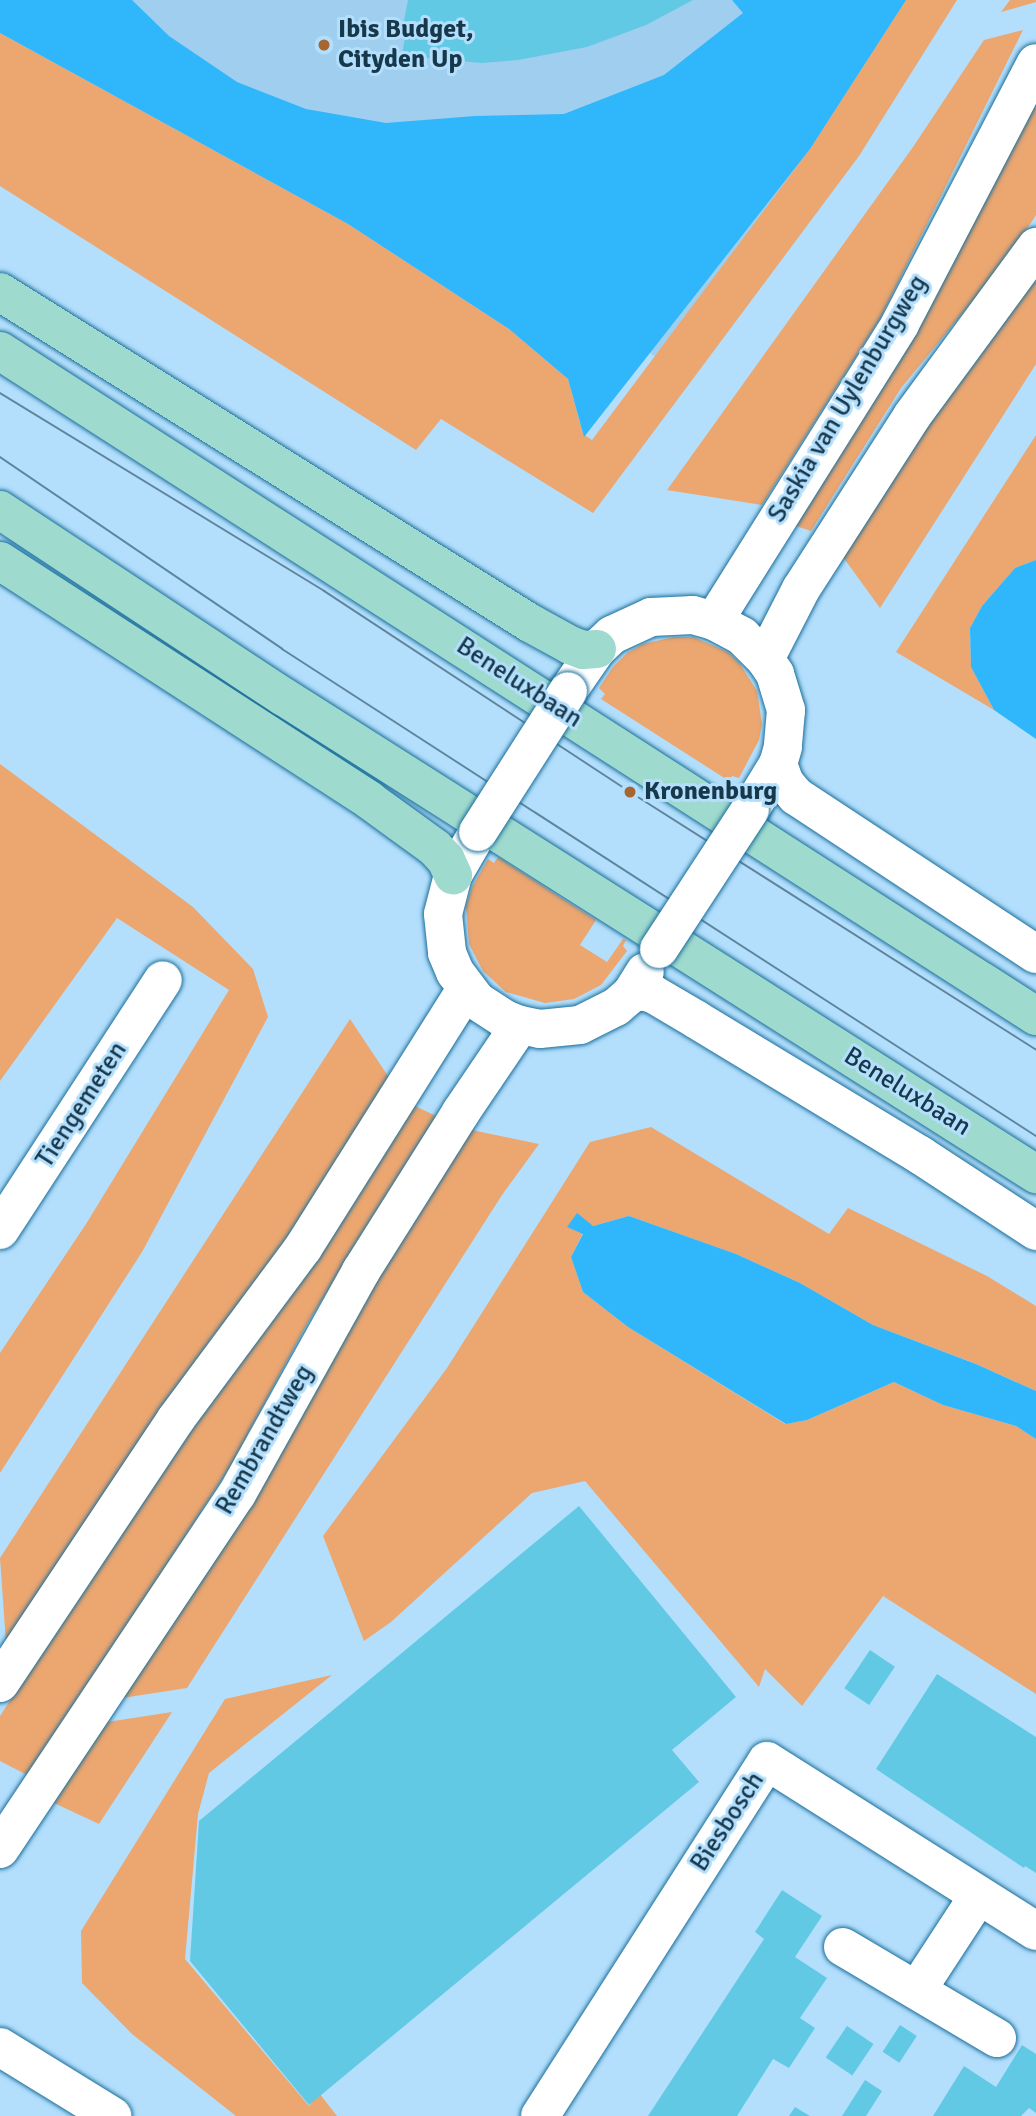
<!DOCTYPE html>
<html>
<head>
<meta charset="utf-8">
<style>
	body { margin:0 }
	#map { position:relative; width:1036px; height:2116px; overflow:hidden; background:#b3dffd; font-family:Signika,sans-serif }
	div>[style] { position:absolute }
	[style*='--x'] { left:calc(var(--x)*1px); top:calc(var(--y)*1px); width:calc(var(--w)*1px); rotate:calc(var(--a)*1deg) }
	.built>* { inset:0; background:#9fceee }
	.green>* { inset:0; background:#eca670 }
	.water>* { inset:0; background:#30b6fb }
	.building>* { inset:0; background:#62c9e4; transform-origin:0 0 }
	.roads { filter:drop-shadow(0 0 2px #1a6e9a) drop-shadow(0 0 2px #1a6e9a) }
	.minor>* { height:38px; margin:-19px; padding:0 19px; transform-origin:19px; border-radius:19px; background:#fff }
	.major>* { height:38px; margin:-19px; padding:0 19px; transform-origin:19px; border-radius:19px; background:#9fdace }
	.tram>* { height:2px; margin:-1px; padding:0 1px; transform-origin:1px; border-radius:1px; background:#5f859d }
	.bridges { filter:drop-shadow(0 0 2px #1a6e9a) drop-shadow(0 0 2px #1a6e9a) }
	.minor-bridge>* { height:38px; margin:-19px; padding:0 19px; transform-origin:19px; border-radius:19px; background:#fff }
	.dots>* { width:19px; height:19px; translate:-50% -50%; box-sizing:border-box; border:4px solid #b3dffd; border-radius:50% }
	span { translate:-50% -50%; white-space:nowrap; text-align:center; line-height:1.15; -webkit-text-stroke:6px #b3dffd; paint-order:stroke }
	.poi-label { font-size:26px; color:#17384b; font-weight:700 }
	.left { translate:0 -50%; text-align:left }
	.street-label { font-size:26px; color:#17384b }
</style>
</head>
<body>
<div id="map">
	<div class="built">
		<div style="clip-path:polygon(84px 0,917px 0,683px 374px)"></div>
	</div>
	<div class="green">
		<div style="clip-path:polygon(906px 0,957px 0,859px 156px,593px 513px,441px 419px,416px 450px,0 186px,0 33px,348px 224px,509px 329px,568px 379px,583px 434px,592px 440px,810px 149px)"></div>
		<div style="clip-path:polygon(1010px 0,1036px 0,1036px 2px,1001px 12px)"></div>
		<div style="clip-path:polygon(1023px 30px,881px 317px,762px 505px,667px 490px,913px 147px,984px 40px)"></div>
		<div style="clip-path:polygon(1036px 96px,1036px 215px,1008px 258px,901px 388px,811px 531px,793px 525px)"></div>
		<div style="clip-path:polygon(1036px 271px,1036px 364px,880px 608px,843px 557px,943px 391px)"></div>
		<div style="clip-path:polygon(1036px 435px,1036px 560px,1015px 568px,982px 606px,970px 628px,971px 667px,994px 710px,896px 652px)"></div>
		<div style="clip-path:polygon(674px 637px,693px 637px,728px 652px,740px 664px,757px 691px,762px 724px,759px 740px,739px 778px,732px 776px,729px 781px,601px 699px,605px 694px,599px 688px,613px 667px,627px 653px,643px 644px)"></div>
		<div style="clip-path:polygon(0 764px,193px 907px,253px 969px,268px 1017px,142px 1252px,0 1473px,0 1353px,86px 1224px,229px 990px,117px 918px,0 1081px)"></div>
		<div style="clip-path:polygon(498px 857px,596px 920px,580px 945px,607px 962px,623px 939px,626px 940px,623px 946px,627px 951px,601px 985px,574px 999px,545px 1003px,506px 992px,483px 971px,469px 944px,466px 906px,472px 887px,488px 859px,494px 863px)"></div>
		<div style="clip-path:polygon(350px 1019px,390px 1079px,268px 1266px,6px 1643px,0 1558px)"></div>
		<div style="clip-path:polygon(415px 1106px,436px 1116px,307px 1324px,230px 1467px,29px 1776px,0 1761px,0 1716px,68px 1610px)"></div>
		<div style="clip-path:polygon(651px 1127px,829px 1234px,848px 1208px,987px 1276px,1036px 1306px,1036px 1391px,974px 1363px,873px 1325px,800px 1283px,736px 1254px,629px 1216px,593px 1226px,567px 1227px,583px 1233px,571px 1257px,583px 1292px,628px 1327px,785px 1424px,807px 1420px,894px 1382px,943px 1405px,1016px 1426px,1036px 1439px,1036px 1694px,883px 1596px,802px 1706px,765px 1669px,759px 1687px,585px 1481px,532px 1493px,391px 1622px,364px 1641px,323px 1536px,447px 1368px,590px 1142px)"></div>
		<div style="clip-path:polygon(467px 1129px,539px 1144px,502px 1195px,187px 1688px,116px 1699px)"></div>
		<div style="clip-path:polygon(332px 1675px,209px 1773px,198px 1814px,185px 1959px,309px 2106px,319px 2093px,337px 2116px,236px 2116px,132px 2034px,82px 1983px,81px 1931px,225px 1699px)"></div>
		<div style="clip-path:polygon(172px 1712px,99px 1824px,54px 1803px,107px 1722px)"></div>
	</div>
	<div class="water">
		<div style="clip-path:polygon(0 0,132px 0,169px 36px,237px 82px,306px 109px,386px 123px,475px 116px,564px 114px,664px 75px,743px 13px,732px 0,906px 0,810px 149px,584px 437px,568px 379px,509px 329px,348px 224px,0 33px)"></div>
		<div style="clip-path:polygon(1036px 560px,1036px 739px,994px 710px,971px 667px,970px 628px,982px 606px,1015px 568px)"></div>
		<div style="clip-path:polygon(577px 1213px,593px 1226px,629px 1216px,736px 1254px,800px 1283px,873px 1325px,976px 1364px,1036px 1391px,1036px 1439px,1016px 1426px,943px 1405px,894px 1382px,807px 1420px,786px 1424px,628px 1327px,583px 1292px,571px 1257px,583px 1234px,567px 1227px)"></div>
	</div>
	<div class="building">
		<div style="clip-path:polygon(408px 0,693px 0,646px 25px,587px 47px,518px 60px,482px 63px,402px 56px,405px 36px,401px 36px)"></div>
		<div style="clip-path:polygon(579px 1506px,736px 1697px,672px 1750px,699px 1782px,309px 2105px,190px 1961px,199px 1821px)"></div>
		<div style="left:870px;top:1650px;width:30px;height:46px;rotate:34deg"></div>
		<div style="clip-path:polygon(937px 1674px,1036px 1737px,1036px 1873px,1025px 1866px,1024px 1868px,876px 1769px)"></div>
		<div style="clip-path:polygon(782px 1890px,822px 1916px,795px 1957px,827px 1978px,800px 2018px,815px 2028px,789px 2068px,773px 2059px,737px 2116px,648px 2116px,764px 1939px,755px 1932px)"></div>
		<div style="left:900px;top:2025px;width:20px;height:32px;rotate:33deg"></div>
		<div style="left:847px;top:2026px;width:32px;height:38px;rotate:34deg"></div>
		<div style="clip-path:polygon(1022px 2045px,1036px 2054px,1036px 2113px,1029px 2108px,1021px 2116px,933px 2116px,964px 2066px,996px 2087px)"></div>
		<div style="clip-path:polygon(865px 2080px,882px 2091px,866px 2116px,842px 2116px)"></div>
		<div style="clip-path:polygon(795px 2107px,810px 2116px,789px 2116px)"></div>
	</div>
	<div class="roads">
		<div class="minor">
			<div style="--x:714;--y:621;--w:350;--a:-57.9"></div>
			<div style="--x:900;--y:324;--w:294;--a:-62.5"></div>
			<div style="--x:765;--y:659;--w:79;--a:-62.8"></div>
			<div style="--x:801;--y:589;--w:206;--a:-57.3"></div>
			<div style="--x:912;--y:416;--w:210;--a:-53.7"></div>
			<div style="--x:568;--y:691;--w:51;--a:-55.4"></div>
			<div style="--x:597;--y:649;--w:21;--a:-43"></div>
			<div style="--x:612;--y:635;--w:43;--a:-24.8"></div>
			<div style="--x:651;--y:617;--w:42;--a:-2.7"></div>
			<div style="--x:693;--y:615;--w:22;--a:16"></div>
			<div style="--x:714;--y:621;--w:32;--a:28"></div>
			<div style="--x:742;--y:636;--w:33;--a:45"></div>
			<div style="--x:765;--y:659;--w:18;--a:56"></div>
			<div style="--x:775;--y:674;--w:38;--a:73"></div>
			<div style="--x:786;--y:710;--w:37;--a:95"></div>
			<div style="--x:783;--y:747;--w:18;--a:106"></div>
			<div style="--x:778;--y:764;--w:54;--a:121.3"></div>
			<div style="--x:778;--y:764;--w:20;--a:70"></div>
			<div style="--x:785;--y:783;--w:17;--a:50"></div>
			<div style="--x:796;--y:796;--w:287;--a:33.4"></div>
			<div style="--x:478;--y:832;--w:50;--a:120.2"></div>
			<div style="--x:453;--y:875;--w:40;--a:104.4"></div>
			<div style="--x:443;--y:914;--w:39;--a:84"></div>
			<div style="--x:447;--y:953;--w:21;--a:67"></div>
			<div style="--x:455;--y:972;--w:36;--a:53"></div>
			<div style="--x:477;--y:1001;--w:33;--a:33"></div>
			<div style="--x:505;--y:1019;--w:16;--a:22"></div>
			<div style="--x:520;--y:1025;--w:20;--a:11"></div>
			<div style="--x:540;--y:1029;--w:40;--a:-5.7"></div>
			<div style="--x:580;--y:1025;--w:40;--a:-26.6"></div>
			<div style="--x:616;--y:1007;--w:20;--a:-41"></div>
			<div style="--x:631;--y:994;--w:26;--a:-58"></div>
			<div style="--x:631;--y:994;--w:10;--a:-17"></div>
			<div style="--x:641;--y:991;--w:12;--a:14"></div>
			<div style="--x:653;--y:994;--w:51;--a:30.6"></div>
			<div style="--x:697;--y:1020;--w:261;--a:31.2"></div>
			<div style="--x:920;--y:1155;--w:139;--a:33.2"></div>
			<div style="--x:0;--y:1230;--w:298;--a:-56.9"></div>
			<div style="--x:0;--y:1683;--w:317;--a:-56.3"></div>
			<div style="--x:176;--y:1419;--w:213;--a:-53.4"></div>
			<div style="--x:303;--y:1248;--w:306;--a:-57.8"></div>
			<div style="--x:0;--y:1849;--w:427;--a:-56.3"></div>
			<div style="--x:237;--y:1494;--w:255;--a:-60.9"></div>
			<div style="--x:361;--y:1271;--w:188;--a:-57.8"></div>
			<div style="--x:461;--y:1112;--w:105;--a:-55.9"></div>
			<div style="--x:843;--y:1947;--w:179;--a:30.6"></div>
			<div style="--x:917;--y:1990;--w:113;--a:-56.9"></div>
			<div style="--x:0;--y:2047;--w:132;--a:31.6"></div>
			<div style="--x:540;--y:2116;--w:421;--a:-57.4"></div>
			<div style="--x:767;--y:1761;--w:318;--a:32.3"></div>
		</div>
		<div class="major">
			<div style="--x:0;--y:292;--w:625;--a:31.99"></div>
			<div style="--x:530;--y:623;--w:46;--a:28.8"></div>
			<div style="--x:570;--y:645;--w:14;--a:21"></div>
			<div style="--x:583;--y:650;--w:14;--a:-4"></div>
			<div style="--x:0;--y:351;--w:1231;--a:32.7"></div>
			<div style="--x:0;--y:510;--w:340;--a:33.4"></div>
			<div style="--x:284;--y:697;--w:891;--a:32.39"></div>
			<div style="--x:0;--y:561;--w:440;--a:32.9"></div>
			<div style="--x:369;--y:800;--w:82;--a:36"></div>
			<div style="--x:435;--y:848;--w:16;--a:47"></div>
			<div style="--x:446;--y:860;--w:17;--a:65"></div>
		</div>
	</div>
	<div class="tram">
		<div style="--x:0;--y:393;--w:380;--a:31.4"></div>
		<div style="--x:324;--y:591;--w:366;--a:33.3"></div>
		<div style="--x:630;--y:792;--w:481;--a:32.4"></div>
		<div style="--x:0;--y:457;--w:341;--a:34.2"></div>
		<div style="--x:282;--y:649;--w:898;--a:32.86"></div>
	</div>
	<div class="bridges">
		<div class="minor-bridge">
			<div style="--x:478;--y:832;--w:167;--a:-57.4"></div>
			<div style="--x:659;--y:949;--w:166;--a:-56.8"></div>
		</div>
	</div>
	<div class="dots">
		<div style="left:324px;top:45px;background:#a76630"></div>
		<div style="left:630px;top:792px;background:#a76630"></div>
	</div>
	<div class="poi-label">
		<span class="left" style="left:338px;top:45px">Ibis Budget,<br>Cityden Up</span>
		<span class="left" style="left:644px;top:792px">Kronenburg</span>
	</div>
	<div class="street-label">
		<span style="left:848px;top:399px;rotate:-59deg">Saskia van Uylenburgweg</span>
		<span style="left:519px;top:683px;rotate:33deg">Beneluxbaan</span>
		<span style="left:907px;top:1092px;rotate:32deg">Beneluxbaan</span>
		<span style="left:82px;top:1105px;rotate:-57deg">Tiengemeten</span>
		<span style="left:265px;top:1440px;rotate:-60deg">Rembrandtweg</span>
		<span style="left:728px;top:1822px;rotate:-57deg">Biesbosch</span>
	</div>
</div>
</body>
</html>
